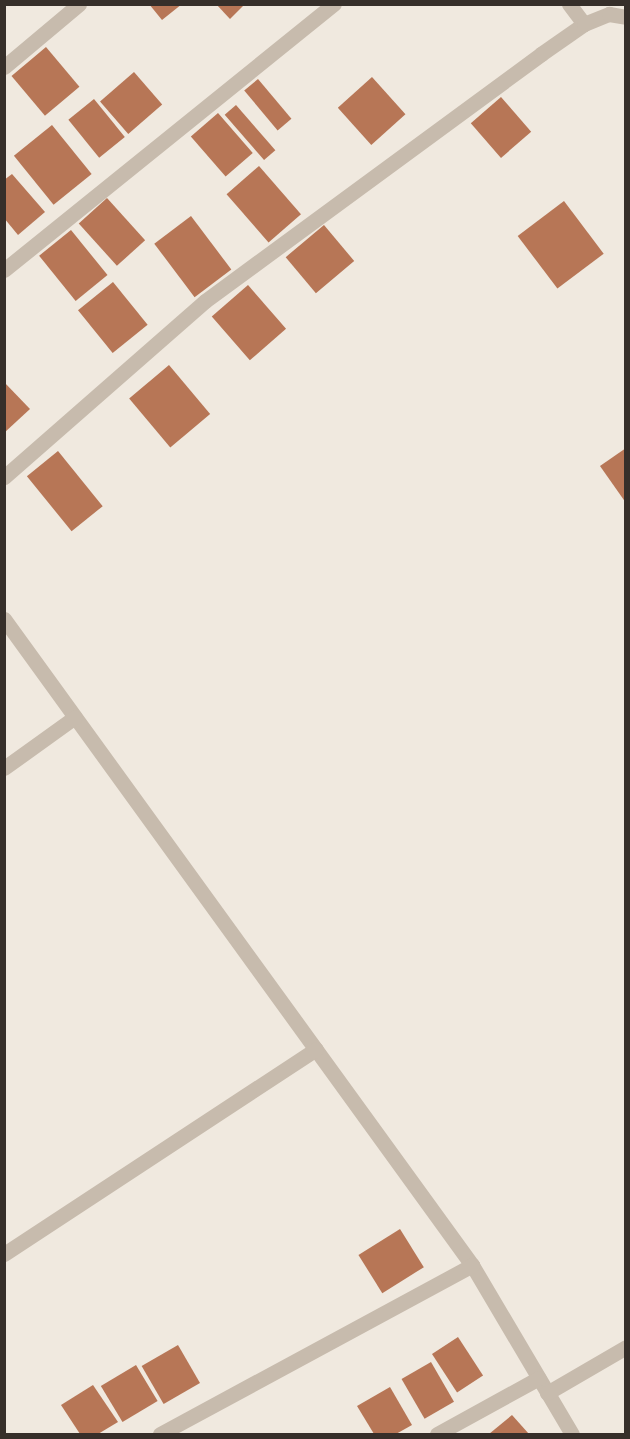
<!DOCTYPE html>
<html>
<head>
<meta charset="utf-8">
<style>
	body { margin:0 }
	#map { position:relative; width:630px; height:1439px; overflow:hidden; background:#f0e9df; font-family:Karla,sans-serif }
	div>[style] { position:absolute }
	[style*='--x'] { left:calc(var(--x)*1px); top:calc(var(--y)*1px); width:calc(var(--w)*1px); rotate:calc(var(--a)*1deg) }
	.building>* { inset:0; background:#b77656; transform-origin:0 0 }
	.minor>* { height:15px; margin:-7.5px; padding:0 7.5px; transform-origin:7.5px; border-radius:7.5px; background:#c7bbad }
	span { translate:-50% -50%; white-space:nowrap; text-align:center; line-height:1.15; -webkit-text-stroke:4.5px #f8f3eb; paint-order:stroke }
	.frame { position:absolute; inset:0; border:6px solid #362f2a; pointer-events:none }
</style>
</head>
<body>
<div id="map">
	<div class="building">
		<div style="clip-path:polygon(149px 4px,182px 4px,162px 20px)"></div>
		<div style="clip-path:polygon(216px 4px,245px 4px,230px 19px)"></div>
		<div style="left:46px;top:47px;width:52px;height:45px;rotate:50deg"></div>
		<div style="left:134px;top:72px;width:43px;height:45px;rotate:49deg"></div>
		<div style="left:372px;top:77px;width:50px;height:46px;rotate:48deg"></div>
		<div style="left:258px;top:79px;width:52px;height:18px;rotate:50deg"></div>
		<div style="left:501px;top:97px;width:46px;height:40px;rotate:49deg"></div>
		<div style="left:94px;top:99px;width:49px;height:33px;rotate:51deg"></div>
		<div style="left:236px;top:105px;width:60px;height:15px;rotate:49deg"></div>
		<div style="left:218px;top:113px;width:53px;height:36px;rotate:49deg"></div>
		<div style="left:52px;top:125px;width:63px;height:49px;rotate:51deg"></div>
		<div style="left:259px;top:166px;width:64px;height:43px;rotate:49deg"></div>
		<div style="clip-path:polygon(12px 174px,45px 212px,18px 235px,4px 218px,4px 180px)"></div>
		<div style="left:107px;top:198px;width:57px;height:38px;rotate:48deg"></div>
		<div style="left:564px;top:201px;width:66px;height:58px;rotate:53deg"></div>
		<div style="left:191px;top:216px;width:67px;height:46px;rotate:53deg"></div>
		<div style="left:324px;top:225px;width:47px;height:50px;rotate:50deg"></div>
		<div style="left:71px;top:230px;width:58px;height:41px;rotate:51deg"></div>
		<div style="left:113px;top:282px;width:55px;height:45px;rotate:51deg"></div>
		<div style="left:248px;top:285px;width:58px;height:48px;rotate:49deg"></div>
		<div style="left:169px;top:365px;width:64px;height:52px;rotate:50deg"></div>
		<div style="clip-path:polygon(4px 382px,30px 409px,4px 433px)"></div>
		<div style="clip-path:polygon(626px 448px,626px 503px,600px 466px)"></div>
		<div style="left:58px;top:451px;width:71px;height:40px;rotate:51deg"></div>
		<div style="left:400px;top:1229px;width:45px;height:49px;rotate:58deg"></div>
		<div style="left:458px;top:1337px;width:46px;height:31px;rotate:57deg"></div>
		<div style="left:178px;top:1345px;width:44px;height:42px;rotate:60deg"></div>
		<div style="left:431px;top:1362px;width:46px;height:34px;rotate:60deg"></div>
		<div style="left:136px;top:1365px;width:42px;height:41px;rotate:59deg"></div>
		<div style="clip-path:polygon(93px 1385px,118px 1422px,98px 1434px,80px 1434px,61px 1405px)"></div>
		<div style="clip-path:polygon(390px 1387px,412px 1425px,396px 1434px,374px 1434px,357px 1406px)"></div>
		<div style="clip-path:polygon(512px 1415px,529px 1434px,489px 1434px)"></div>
	</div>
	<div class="minor">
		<div style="--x:569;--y:4;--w:25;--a:53"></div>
		<div style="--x:4;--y:67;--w:98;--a:-40"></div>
		<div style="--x:4;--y:270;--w:424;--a:-38.9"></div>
		<div style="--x:4;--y:477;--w:267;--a:-41.2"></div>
		<div style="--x:205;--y:301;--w:417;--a:-36.3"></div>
		<div style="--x:541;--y:54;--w:52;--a:-34.9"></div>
		<div style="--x:584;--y:24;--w:27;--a:-22"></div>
		<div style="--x:609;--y:14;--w:17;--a:10"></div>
		<div style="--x:4;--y:619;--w:798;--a:54.08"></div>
		<div style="--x:472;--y:1265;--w:196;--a:59.4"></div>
		<div style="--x:4;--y:768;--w:87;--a:-35.7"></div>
		<div style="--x:4;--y:1254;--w:373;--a:-33.3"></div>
		<div style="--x:547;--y:1393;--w:91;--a:-30.2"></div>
		<div style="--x:160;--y:1434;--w:355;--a:-28.4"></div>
		<div style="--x:437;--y:1434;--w:116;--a:-28.8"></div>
	</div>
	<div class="frame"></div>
</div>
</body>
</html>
